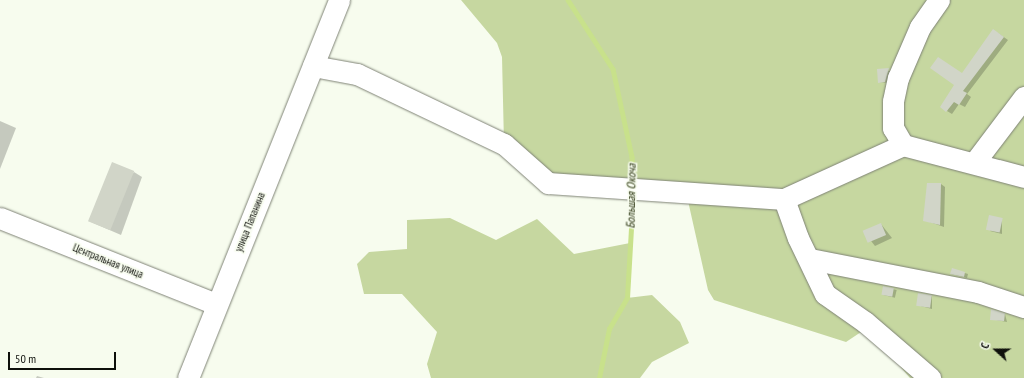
<!DOCTYPE html>
<html>
<head>
<meta charset="utf-8">
<style>
	body { margin:0 }
	#map { position:relative; width:1024px; height:378px; overflow:hidden; background:#f7fcee; font-family:"PT Sans Narrow",sans-serif }
	div>[style] { position:absolute }
	[style*='--x'] { left:calc(var(--x)*1px); top:calc(var(--y)*1px); width:calc(var(--w)*1px); rotate:calc(var(--a)*1deg) }
	.green>* { inset:0; background:#c6d7a0 }
	.shadow>* { inset:0; background:#0003; transform-origin:0 0 }
	.stream>* { height:4.5px; margin:-2.25px; padding:0 2.25px; transform-origin:2.25px; border-radius:2.25px; background:#c8e18b }
	.building>* { inset:0; background:#d1d5c8; transform-origin:0 0 }
	.roads { filter:drop-shadow(0 0 1px #7e8275) drop-shadow(0 0 1px #7e8275) }
	.minor>* { height:21px; margin:-10.5px; padding:0 10.5px; transform-origin:10.5px; border-radius:10.5px; background:#fff }
	span { translate:-50% -50%; white-space:nowrap; text-align:center; line-height:1.15; -webkit-text-stroke:3px #f7fcee; paint-order:stroke }
	.street-label { font-size:11px; color:#0e100b }
	.water-label { font-size:12px; color:#2d3713; font-style:italic }
	.north { position:absolute; left:976px; top:330px; width:40px; height:40px; -webkit-text-stroke:3px #f7fcee; paint-order:stroke; rotate:291deg; font-size:11px; font-weight:700; line-height:16px; text-align:center; color:#0e100b }
	.north::after { content:''; display:block; margin:auto; width:14px; height:18px; background:#0e100b; clip-path:polygon(50% 0,100% 100%,50% 72%,0 100%) }
	.scale { position:absolute; left:8px; top:352px; width:108px; height:18px; box-sizing:border-box; border:2px solid #0e100b; border-top:0; padding-left:5px; font-size:12px; line-height:14px; white-space:nowrap; color:#0e100b; -webkit-text-stroke:3px #f7fcee; paint-order:stroke }
</style>
</head>
<body>
<div id="map">
	<div class="green">
		<div style="clip-path:polygon(461px 0,1024px 0,1024px 378px,910px 378px,867px 328px,846px 342px,714px 300px,708px 290px,686px 192px,548px 183px,504px 144px,502px 57px,497px 43px)"></div>
		<div style="clip-path:polygon(450px 218px,496px 240px,537px 219px,574px 254px,630px 243px,627px 298px,652px 295px,680px 322px,689px 343px,652px 362px,640px 378px,431px 378px,427px 364px,437px 332px,402px 294px,364px 294px,357px 264px,369px 252px,407px 249px,407px 220px)"></div>
	</div>
	<div class="shadow">
		<div style="clip-path:polygon(998px 33px,1008px 40px,967px 94px,971px 97px,965px 107px,959px 104px,952px 114px,947px 111px,962px 74px)"></div>
		<div style="clip-path:polygon(878px 70px,891px 71px,888px 83px,879px 82px)"></div>
		<div style="clip-path:polygon(0 121px,16px 128px,0 169px)"></div>
		<div style="clip-path:polygon(134px 172px,142px 177px,121px 235px,91px 222px)"></div>
		<div style="clip-path:polygon(941px 184px,945px 187px,944px 227px,924px 220px)"></div>
		<div style="clip-path:polygon(1002px 219px,1002px 234px,990px 231px)"></div>
		<div style="clip-path:polygon(881px 224px,892px 238px,875px 246px,864px 232px)"></div>
		<div style="clip-path:polygon(952px 269px,968px 274px,967px 278px,951px 274px)"></div>
		<div style="left:884px;top:287px;width:13px;height:8px;rotate:13deg"></div>
		<div style="clip-path:polygon(932px 296px,932px 309px,917px 305px)"></div>
		<div style="clip-path:polygon(1005px 314px,1007px 322px,991px 319px)"></div>
		<div style="clip-path:polygon(37px 376px,44px 378px,36px 378px)"></div>
	</div>
	<div class="stream">
		<div style="--x:568;--y:0;--w:82;--a:56.9"></div>
		<div style="--x:613;--y:69;--w:90;--a:77.8"></div>
		<div style="--x:632;--y:157;--w:26;--a:88"></div>
		<div style="--x:599;--y:378;--w:50;--a:-78.5"></div>
		<div style="--x:609;--y:329;--w:36;--a:-60"></div>
		<div style="--x:627;--y:298;--w:104;--a:-86.7"></div>
	</div>
	<div class="building">
		<div style="clip-path:polygon(993px 29px,1004px 37px,963px 91px,967px 93px,959px 105px,954px 102px,946px 112px,940px 107px,954px 85px,930px 68px,938px 57px,962px 73px)"></div>
		<div style="clip-path:polygon(889px 68px,885px 82px,878px 83px,877px 69px)"></div>
		<div style="left:112px;top:162px;width:24px;height:64px;rotate:22deg"></div>
		<div style="clip-path:polygon(927px 183px,941px 183px,940px 225px,923px 221px)"></div>
		<div style="left:989px;top:215px;width:14px;height:15px;rotate:12deg"></div>
		<div style="left:881px;top:223px;width:13px;height:20px;rotate:67deg"></div>
		<div style="clip-path:polygon(952px 268px,965px 272px,964px 277px,950px 274px)"></div>
		<div style="left:883px;top:286px;width:11px;height:9px;rotate:10deg"></div>
		<div style="left:918px;top:293px;width:14px;height:13px;rotate:8deg"></div>
		<div style="clip-path:polygon(991px 309px,1005px 313px,1004px 321px,990px 320px)"></div>
	</div>
	<div class="roads">
		<div class="minor">
			<div style="--x:313;--y:66;--w:45;--a:10.3"></div>
			<div style="--x:357;--y:74;--w:163;--a:25.5"></div>
			<div style="--x:504;--y:144;--w:59;--a:41.6"></div>
			<div style="--x:548;--y:183;--w:237;--a:3.9"></div>
			<div style="--x:784;--y:199;--w:131;--a:-24.4"></div>
			<div style="--x:903;--y:145;--w:125;--a:14.8"></div>
			<div style="--x:903;--y:145;--w:20;--a:-120"></div>
			<div style="--x:893;--y:128;--w:27;--a:-90"></div>
			<div style="--x:893;--y:101;--w:24;--a:-78"></div>
			<div style="--x:898;--y:78;--w:56;--a:-66.7"></div>
			<div style="--x:920;--y:27;--w:33;--a:-55"></div>
			<div style="--x:974;--y:163;--w:83;--a:-52.9"></div>
			<div style="--x:784;--y:199;--w:41;--a:70.3"></div>
			<div style="--x:798;--y:238;--w:62;--a:64.3"></div>
			<div style="--x:825;--y:294;--w:49;--a:35"></div>
			<div style="--x:865;--y:322;--w:86;--a:40.7"></div>
			<div style="--x:0;--y:218;--w:232;--a:21.7"></div>
			<div style="--x:810;--y:259;--w:171;--a:11.1"></div>
			<div style="--x:978;--y:292;--w:48;--a:18.1"></div>
			<div style="--x:188;--y:378;--w:407;--a:-68.2"></div>
		</div>
	</div>
	<div class="street-label">
		<span style="left:250px;top:222px;rotate:-68deg">улица Папанина</span>
		<span style="left:108px;top:261px;rotate:22deg">Центральная улица</span>
	</div>
	<div class="water-label">
		<span style="left:631px;top:196px;rotate:-89deg">Большая Окоча</span>
	</div>
	<div class="north">С</div>
	<div class="scale">50 m</div>
</div>
</body>
</html>
